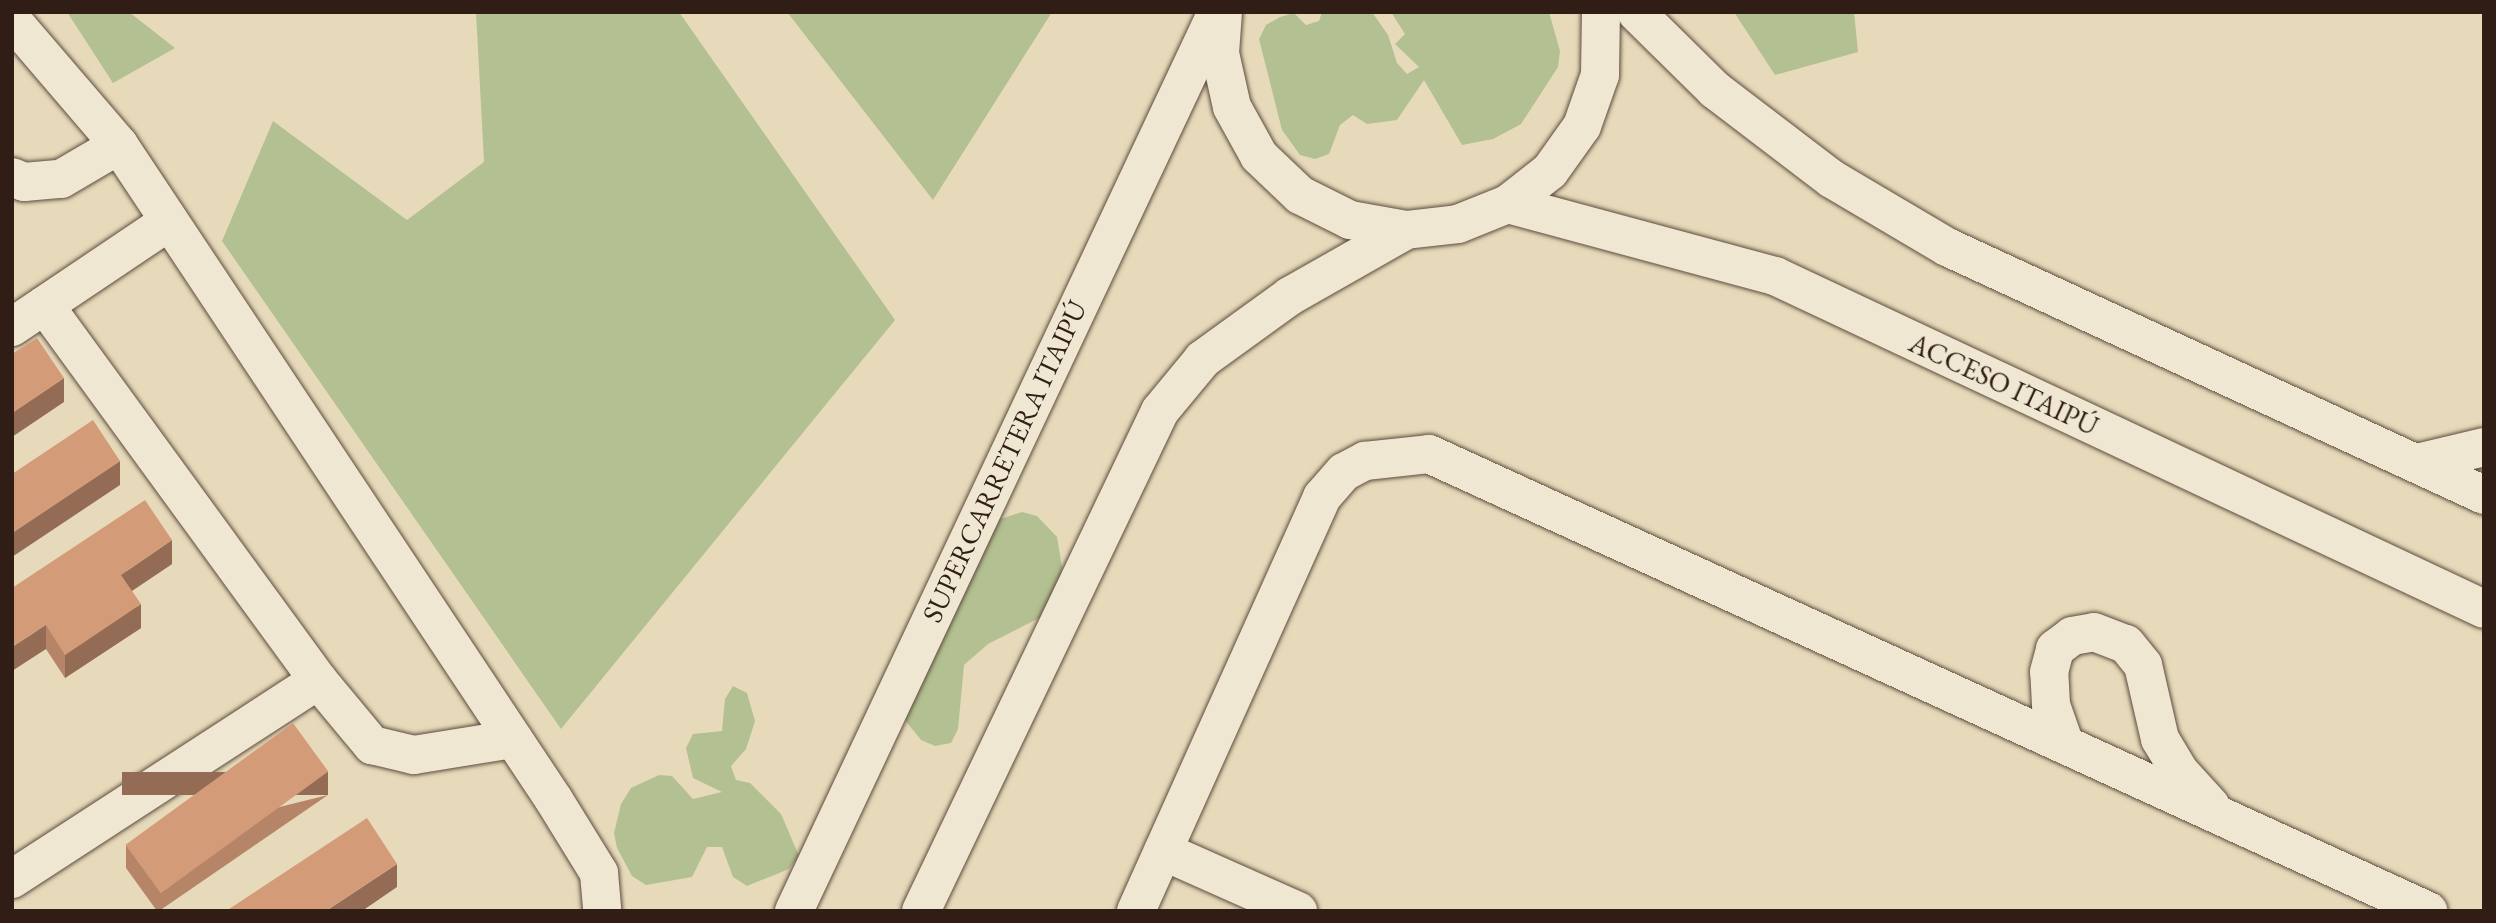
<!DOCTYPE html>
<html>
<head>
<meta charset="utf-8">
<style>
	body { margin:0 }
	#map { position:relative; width:2496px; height:923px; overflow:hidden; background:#e7daba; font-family:"EB Garamond",serif }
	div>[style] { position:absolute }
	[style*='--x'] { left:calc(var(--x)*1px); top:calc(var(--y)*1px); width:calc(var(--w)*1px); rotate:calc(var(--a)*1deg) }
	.green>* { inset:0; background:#b3c091 }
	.roads { filter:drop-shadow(0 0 2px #5e4c3e) drop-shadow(0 0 2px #5e4c3e) }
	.minor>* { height:38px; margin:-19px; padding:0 19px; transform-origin:19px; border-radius:19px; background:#efe7d2 }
	.wall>* { inset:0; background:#b68568 }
	.shaded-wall>* { inset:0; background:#946c55; transform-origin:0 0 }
	.building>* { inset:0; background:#d49b79; transform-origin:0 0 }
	span { translate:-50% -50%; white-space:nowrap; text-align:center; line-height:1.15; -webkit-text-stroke:5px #efe7d2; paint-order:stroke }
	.street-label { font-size:28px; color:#301d15 }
	.frame { position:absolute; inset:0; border:14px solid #301d15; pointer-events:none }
</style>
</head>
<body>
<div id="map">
	<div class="green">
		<div style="clip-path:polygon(67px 12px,129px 12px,175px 48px,113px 83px)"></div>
		<div style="clip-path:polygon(476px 12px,679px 12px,895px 320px,561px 729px,222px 241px,273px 121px,407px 220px,484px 162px)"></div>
		<div style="clip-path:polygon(787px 12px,1052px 12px,933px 200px)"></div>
		<div style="clip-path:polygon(1322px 12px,1372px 12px,1388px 35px,1397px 63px,1407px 74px,1419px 67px,1395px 44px,1405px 34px,1391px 12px,1549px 12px,1560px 51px,1558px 67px,1521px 124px,1493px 139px,1462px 145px,1424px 80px,1397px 120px,1367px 124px,1353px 115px,1340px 125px,1329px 154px,1315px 159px,1300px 155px,1282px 130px,1259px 39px,1266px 25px,1280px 17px,1294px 13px,1306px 25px,1319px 21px)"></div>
		<div style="clip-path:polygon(1734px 12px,1854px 12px,1858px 52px,1775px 75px)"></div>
		<div style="clip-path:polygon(1022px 512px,1037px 516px,1057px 537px,1062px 567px,1060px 585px,1047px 614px,988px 644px,964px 665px,958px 729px,951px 743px,935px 746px,921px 740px,900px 714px,994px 521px)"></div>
		<div style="clip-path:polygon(733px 686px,747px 693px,755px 721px,746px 749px,731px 766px,736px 780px,750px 783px,781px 814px,799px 856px,789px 869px,747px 886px,733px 877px,722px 847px,707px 847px,692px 877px,646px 885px,632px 876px,617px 848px,614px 833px,621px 804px,631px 788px,659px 775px,672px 776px,693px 799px,722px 792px,693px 778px,686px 748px,693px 734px,722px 731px,725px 699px)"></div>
	</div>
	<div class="roads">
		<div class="minor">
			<div style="--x:1223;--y:12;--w:41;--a:94.2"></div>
			<div style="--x:1220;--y:53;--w:55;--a:77.5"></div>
			<div style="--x:1232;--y:107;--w:56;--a:61.1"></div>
			<div style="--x:1259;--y:156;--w:57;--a:43.6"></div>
			<div style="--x:1300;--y:195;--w:56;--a:26.6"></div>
			<div style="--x:1350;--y:220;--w:57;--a:10.1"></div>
			<div style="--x:1406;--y:230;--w:52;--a:-6.6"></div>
			<div style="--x:1458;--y:224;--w:54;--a:-21.8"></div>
			<div style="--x:1508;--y:204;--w:53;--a:-38.2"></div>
			<div style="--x:1550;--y:171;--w:55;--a:-54.6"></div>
			<div style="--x:1582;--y:126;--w:54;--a:-70.6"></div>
			<div style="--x:1600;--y:75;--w:63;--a:-89.1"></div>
			<div style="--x:1636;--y:12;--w:111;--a:44.6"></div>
			<div style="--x:1715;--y:90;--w:147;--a:37.3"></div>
			<div style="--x:1832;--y:179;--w:134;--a:30.6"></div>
			<div style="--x:1947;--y:247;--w:592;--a:24.79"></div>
			<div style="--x:12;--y:20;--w:165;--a:49.4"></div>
			<div style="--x:119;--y:145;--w:786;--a:56.41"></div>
			<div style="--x:554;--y:800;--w:86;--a:58.3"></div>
			<div style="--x:599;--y:873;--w:38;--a:85"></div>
			<div style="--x:12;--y:177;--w:13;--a:23"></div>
			<div style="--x:24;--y:182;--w:37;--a:-5"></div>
			<div style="--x:61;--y:179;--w:67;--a:-30.4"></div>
			<div style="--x:1508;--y:204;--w:277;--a:15.1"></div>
			<div style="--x:1775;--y:276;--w:783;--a:25.16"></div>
			<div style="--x:12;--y:327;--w:188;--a:-33.9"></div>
			<div style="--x:2417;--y:463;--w:69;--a:-13.4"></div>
			<div style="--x:318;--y:680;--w:85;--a:50.3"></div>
			<div style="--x:372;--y:745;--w:43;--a:13.4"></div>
			<div style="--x:414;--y:755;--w:100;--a:-9.2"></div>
			<div style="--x:2065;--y:745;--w:42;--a:-109.3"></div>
			<div style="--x:2051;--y:705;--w:33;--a:-93"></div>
			<div style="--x:2049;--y:672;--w:24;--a:-75"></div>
			<div style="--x:2055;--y:649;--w:21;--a:-37"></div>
			<div style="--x:2072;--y:636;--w:22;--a:-10"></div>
			<div style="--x:2094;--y:632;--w:34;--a:21"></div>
			<div style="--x:2126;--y:644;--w:27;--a:51"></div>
			<div style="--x:2143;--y:665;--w:76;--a:77.1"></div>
			<div style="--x:2160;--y:739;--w:37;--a:59"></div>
			<div style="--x:2179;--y:771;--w:47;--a:47.6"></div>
			<div style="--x:1163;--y:851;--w:148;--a:24"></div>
			<div style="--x:12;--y:879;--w:365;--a:-33"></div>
			<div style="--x:318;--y:680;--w:464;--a:-126.1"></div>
			<div style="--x:794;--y:911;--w:994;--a:-64.8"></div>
			<div style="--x:921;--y:911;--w:554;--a:-64.45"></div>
			<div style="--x:1160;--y:411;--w:67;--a:-50.4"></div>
			<div style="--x:1203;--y:359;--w:107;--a:-35.9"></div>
			<div style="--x:1290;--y:296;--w:133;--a:-29.6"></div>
			<div style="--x:1136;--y:911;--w:454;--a:-65.8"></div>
			<div style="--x:1322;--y:497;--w:33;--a:-49"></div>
			<div style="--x:1344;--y:472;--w:24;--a:-28"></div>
			<div style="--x:1365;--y:461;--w:64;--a:-6.2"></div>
			<div style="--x:1429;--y:454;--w:1099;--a:24.58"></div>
		</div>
	</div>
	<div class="wall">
		<div style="clip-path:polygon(172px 564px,132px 591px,141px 628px,65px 678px,46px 649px,12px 588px)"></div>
		<div style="clip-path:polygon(328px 795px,159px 911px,157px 911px,126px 868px,126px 845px)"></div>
	</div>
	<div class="shaded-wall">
		<div style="clip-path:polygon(64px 378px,64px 402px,12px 437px,12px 413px)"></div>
		<div style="clip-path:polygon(120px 461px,120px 485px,12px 557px,12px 533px)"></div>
		<div style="clip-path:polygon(172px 540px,172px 564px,121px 598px,121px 575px)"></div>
		<div style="clip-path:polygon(141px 604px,141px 628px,65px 678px,65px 655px)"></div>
		<div style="clip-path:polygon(46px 625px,46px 649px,12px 671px,12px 647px)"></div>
		<div style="left:328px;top:772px;width:23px;height:206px;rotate:90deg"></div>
		<div style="clip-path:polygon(397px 864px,397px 887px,362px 911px,326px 911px)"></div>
	</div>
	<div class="building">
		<div style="clip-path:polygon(37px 338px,64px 378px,12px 413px,12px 354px)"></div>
		<div style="clip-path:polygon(93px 420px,120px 461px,12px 533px,12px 474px)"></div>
		<div style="clip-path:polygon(145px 500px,172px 540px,121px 575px,141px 604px,65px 655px,46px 625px,12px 647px,12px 588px)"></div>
		<div style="left:293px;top:723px;width:60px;height:207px;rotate:54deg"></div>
		<div style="clip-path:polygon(367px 818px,397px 864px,326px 911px,226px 911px)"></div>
	</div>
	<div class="street-label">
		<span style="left:2004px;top:384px;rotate:25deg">ACCESO ITAIPÚ</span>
		<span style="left:1004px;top:461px;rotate:-65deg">SUPERCARRETERA ITAIPÚ</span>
	</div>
	<div class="frame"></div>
</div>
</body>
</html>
